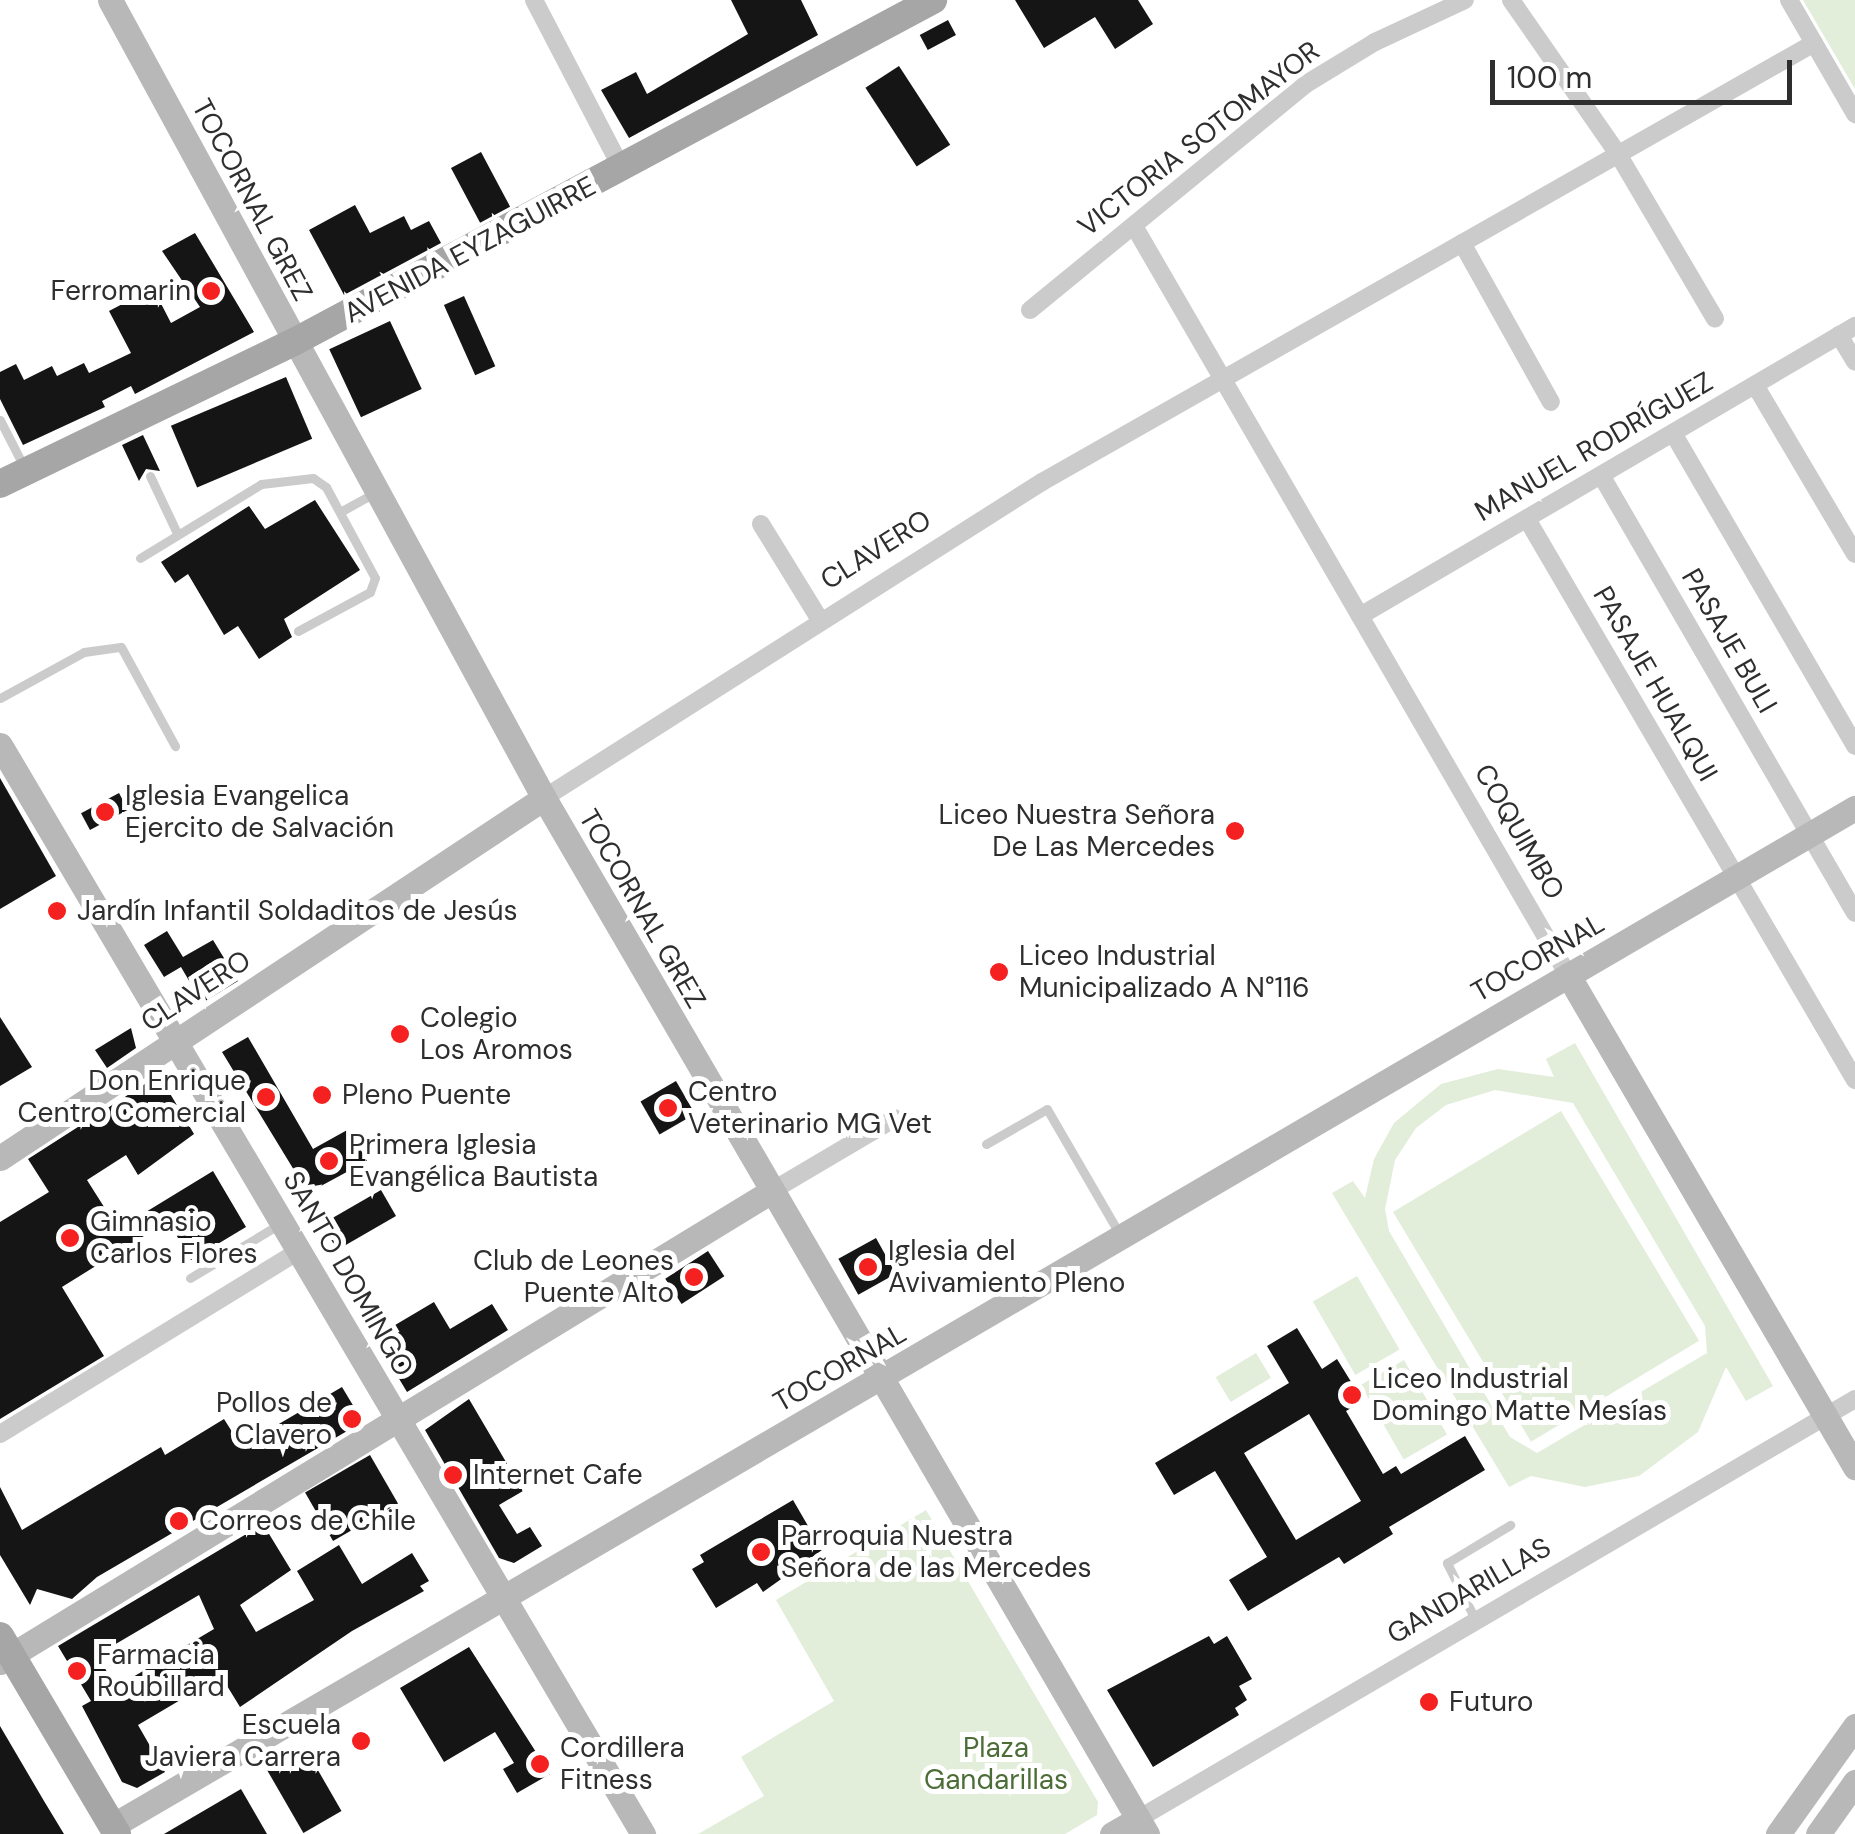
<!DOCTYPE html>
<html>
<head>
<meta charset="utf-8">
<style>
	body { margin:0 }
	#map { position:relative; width:1855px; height:1834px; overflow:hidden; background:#fff; font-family:"DM Sans",sans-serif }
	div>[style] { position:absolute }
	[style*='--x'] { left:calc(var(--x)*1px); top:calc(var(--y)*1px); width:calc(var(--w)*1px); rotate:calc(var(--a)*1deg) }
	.green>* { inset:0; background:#e2edda; transform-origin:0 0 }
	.building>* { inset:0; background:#151515; transform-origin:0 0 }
	.lane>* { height:9px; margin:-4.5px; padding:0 4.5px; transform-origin:4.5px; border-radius:4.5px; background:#cbcbcb }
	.street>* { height:18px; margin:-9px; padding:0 9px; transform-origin:9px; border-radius:9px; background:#cbcbcb }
	.secondary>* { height:25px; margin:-12.5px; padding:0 12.5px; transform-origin:12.5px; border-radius:12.5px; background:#b8b8b8 }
	.primary>* { height:28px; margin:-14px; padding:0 14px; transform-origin:14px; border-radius:14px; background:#a6a6a6 }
	.dots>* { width:28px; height:28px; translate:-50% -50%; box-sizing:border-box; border:5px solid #fff; border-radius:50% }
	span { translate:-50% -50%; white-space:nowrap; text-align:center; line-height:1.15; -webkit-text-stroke:10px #fff; paint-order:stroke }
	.street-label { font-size:28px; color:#2e2e2e }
	.poi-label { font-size:28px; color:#2e2e2e }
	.right { translate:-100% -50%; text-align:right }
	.left { translate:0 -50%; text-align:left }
	.park-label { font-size:28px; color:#4c6d37 }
	.scale { position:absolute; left:1490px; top:60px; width:302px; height:45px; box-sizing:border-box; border:5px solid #2e2e2e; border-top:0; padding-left:12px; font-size:30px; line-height:35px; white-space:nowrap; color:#2e2e2e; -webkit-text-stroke:8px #fff; paint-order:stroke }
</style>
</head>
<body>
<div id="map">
	<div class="green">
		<div style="clip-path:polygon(1803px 0,1855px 0,1855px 89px)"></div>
		<div style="clip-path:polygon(evenodd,1575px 1043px,1773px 1386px,1746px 1401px,1726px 1367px,1698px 1432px,1639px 1476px,1585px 1487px,1531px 1476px,1509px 1487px,1332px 1193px,1353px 1181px,1365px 1198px,1374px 1159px,1394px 1123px,1441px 1084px,1498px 1069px,1554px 1077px,1546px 1059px,1575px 1043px,1495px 1090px,1573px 1103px,1705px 1326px,1707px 1353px,1537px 1453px,1510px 1437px,1389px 1231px,1385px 1209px,1395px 1160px,1416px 1128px,1446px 1105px,1495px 1090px)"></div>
		<div style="left:1561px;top:1111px;width:268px;height:196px;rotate:59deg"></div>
		<div style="left:1357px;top:1276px;width:85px;height:51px;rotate:60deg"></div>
		<div style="left:1256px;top:1353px;width:29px;height:47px;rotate:59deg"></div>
		<div style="left:1404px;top:1360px;width:86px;height:50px;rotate:60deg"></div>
		<div style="clip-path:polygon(926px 1510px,1098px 1802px,1097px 1815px,1065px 1834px,698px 1834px,764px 1796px,741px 1757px,834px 1701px,776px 1600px)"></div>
	</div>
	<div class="building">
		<div style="clip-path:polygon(731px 0,801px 0,818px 35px,629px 138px,601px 90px,636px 72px,647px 94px,748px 34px)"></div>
		<div style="clip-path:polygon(1015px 0,1138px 0,1153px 24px,1115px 49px,1095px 17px,1044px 48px)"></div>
		<div style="left:948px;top:20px;width:17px;height:32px;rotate:62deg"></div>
		<div style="left:899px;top:66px;width:94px;height:40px;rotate:57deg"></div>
		<div style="left:481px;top:152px;width:62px;height:34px;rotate:62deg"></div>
		<div style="clip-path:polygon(355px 205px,370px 233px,404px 216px,411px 230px,429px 221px,441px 243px,344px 295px,309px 230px)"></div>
		<div style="clip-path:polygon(195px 233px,254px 332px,135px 394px,131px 386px,102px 401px,105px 407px,23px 445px,0 399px,0 372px,16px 364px,24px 380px,52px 366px,57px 376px,84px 363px,89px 373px,131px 353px,109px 311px,153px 288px,171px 323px,200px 307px,162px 251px)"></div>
		<div style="left:464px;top:296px;width:77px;height:22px;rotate:66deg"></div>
		<div style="left:390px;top:321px;width:75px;height:67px;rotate:65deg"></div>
		<div style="left:286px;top:377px;width:67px;height:125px;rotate:67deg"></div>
		<div style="clip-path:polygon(143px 435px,160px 471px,146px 469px,139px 481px,122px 445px)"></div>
		<div style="clip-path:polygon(315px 500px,360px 570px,284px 619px,292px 637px,259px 659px,238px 626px,224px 635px,188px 574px,175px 583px,161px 562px,249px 506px,265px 529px)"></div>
		<div style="clip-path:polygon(0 778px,56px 876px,0 909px)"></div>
		<div style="left:119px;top:793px;width:19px;height:43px;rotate:62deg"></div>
		<div style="clip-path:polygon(167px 931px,183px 957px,213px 940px,238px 981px,202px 1003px,181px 967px,164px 977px,144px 945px)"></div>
		<div style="clip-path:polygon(0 1017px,32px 1067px,0 1086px)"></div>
		<div style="clip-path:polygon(131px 1028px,136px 1048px,107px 1068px,95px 1050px)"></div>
		<div style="clip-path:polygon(248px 1037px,313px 1149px,349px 1129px,367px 1161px,308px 1193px,222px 1052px)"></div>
		<div style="clip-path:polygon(159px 1075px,194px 1134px,138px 1175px,126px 1155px,87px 1180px,118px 1229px,213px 1171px,246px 1227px,191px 1260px,168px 1221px,62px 1287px,104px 1356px,0 1419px,0 1222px,49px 1192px,28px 1159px)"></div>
		<div style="left:676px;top:1081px;width:38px;height:41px;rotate:60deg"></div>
		<div style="left:381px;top:1190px;width:30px;height:68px;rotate:60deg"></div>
		<div style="left:876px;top:1238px;width:41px;height:43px;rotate:61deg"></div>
		<div style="left:708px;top:1251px;width:30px;height:51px;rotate:57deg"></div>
		<div style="clip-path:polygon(434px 1302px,450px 1329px,492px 1304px,508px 1330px,407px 1392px,392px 1367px,403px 1361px,385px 1331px)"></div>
		<div style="clip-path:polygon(evenodd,1297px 1328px,1322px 1369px,1337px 1359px,1363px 1401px,1346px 1411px,1383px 1474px,1396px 1466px,1401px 1474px,1465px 1436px,1485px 1470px,1389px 1527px,1393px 1534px,1344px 1564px,1339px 1557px,1248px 1611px,1229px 1580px,1267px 1557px,1215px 1471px,1174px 1495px,1155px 1463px,1289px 1383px,1267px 1346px,1297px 1328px,1309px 1414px,1361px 1501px,1296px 1540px,1244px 1453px,1309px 1414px)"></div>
		<div style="clip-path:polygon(342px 1387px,357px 1412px,354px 1427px,97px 1577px,72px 1599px,37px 1589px,30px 1605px,0 1555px,0 1487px,22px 1530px,161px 1447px,165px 1455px,224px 1419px,241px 1446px)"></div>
		<div style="clip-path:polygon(469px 1399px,523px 1491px,499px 1505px,517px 1534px,530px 1527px,542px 1546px,514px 1563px,499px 1558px,425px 1430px)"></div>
		<div style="left:370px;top:1455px;width:56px;height:75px;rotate:60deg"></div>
		<div style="clip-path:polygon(793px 1500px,822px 1550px,763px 1592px,757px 1583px,716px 1608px,692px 1569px,704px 1562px,700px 1555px)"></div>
		<div style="clip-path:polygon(evenodd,263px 1524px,291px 1570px,240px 1605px,256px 1632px,314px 1600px,297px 1571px,339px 1545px,362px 1584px,412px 1553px,429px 1581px,420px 1586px,424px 1591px,352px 1631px,240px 1707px,221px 1676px,138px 1725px,165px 1772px,137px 1788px,122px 1782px,82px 1706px,91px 1701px,58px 1646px,263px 1524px,199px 1595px,214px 1629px,116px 1687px,97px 1655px,199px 1595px)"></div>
		<div style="clip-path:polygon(1209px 1636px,1214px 1644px,1227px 1636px,1252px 1679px,1239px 1686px,1247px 1700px,1235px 1708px,1239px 1715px,1153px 1767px,1107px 1690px)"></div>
		<div style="clip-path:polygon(469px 1647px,550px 1774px,517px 1793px,503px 1769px,514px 1763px,495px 1732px,444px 1762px,400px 1688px)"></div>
		<div style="clip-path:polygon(0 1726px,44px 1801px,64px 1834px,0 1834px)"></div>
		<div style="left:304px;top:1746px;width:75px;height:44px;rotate:60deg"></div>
		<div style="clip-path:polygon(241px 1789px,267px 1834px,164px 1834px)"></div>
	</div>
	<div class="lane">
		<div style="--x:0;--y:420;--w:53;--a:62.9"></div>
		<div style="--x:150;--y:476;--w:63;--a:64.7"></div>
		<div style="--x:340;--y:512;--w:39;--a:-29"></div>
		<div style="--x:140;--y:558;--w:142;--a:-31.4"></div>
		<div style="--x:261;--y:484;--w:52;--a:-6.6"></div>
		<div style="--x:313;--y:478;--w:16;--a:35"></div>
		<div style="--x:326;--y:487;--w:103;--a:61.7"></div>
		<div style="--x:375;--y:578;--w:15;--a:110"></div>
		<div style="--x:370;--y:592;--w:82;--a:151.6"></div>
		<div style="--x:0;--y:698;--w:96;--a:-28.7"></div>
		<div style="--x:84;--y:652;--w:37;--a:-8"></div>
		<div style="--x:121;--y:647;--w:113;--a:61.4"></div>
		<div style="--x:986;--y:1144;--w:70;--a:-29.8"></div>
		<div style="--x:1047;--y:1109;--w:146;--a:59.9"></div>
		<div style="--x:190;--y:1278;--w:105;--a:-31"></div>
		<div style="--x:1476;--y:1621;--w:65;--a:-116.6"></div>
		<div style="--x:1447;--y:1563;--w:74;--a:-31.1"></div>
	</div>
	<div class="street">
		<div style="--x:534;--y:0;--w:193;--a:62.5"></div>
		<div style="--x:1511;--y:0;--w:188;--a:55.2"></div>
		<div style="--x:1618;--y:154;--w:191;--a:59.5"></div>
		<div style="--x:1789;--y:0;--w:132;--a:59.9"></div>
		<div style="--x:1134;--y:226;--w:866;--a:59.91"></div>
		<div style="--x:1462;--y:243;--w:182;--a:60.8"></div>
		<div style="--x:1030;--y:310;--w:357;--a:-39.3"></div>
		<div style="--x:1306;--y:84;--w:81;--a:-31.3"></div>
		<div style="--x:1375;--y:42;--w:99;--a:-25"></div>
		<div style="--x:1839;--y:335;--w:31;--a:59"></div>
		<div style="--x:1755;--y:385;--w:196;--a:59.4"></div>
		<div style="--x:1673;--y:433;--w:362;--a:59.8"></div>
		<div style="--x:1601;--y:475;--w:506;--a:59.89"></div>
		<div style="--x:1527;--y:519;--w:650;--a:59.69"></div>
		<div style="--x:761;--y:524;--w:113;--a:58.4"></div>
		<div style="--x:1360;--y:616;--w:574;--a:-30.36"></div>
		<div style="--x:544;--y:798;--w:590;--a:-32.4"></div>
		<div style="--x:1042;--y:482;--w:888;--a:-29.62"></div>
		<div style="--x:770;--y:1192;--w:145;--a:-30.6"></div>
		<div style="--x:0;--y:1434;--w:351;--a:-31.5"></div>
		<div style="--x:1138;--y:1819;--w:831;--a:-30.36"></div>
	</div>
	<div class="secondary">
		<div style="--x:110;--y:0;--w:908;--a:61.46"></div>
		<div style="--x:544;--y:798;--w:1199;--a:59.8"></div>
		<div style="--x:0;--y:745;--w:1265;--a:59.44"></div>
		<div style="--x:1568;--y:975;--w:570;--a:59.74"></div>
		<div style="--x:0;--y:1158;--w:652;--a:-33.5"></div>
		<div style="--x:0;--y:1662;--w:902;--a:-31.4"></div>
		<div style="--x:112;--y:1826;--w:2019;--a:-30.29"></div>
		<div style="--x:1112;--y:1834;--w:30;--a:-30"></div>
		<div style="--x:1778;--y:1834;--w:133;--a:-54.5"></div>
		<div style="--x:1818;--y:1834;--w:64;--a:-54.6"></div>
	</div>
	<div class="primary">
		<div style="--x:0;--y:484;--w:326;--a:-25.8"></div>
		<div style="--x:294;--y:342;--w:725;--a:-28.16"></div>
		<div style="--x:0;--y:1636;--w:230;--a:59.4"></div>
	</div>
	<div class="dots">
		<div style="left:211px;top:291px;background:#f52020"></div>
		<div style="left:105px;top:812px;background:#f52020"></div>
		<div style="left:1235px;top:831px;background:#f52020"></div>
		<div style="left:57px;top:911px;background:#f52020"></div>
		<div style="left:999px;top:972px;background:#f52020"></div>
		<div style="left:400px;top:1034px;background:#f52020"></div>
		<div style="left:322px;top:1095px;background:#f52020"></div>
		<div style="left:266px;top:1097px;background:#f52020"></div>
		<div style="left:668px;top:1108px;background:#f52020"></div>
		<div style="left:329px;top:1161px;background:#f52020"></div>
		<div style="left:70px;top:1238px;background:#f52020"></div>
		<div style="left:868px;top:1267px;background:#f52020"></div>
		<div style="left:694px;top:1277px;background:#f52020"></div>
		<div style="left:1352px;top:1395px;background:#f52020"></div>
		<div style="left:352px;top:1419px;background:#f52020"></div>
		<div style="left:453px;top:1475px;background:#f52020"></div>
		<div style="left:179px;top:1521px;background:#f52020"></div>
		<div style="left:761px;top:1552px;background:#f52020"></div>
		<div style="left:77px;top:1671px;background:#f52020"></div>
		<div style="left:1429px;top:1702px;background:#f52020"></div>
		<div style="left:361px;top:1741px;background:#f52020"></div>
		<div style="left:540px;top:1764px;background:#f52020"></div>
	</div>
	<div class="street-label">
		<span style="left:1199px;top:139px;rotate:-38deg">VICTORIA SOTOMAYOR</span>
		<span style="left:252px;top:200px;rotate:62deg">TOCORNAL GREZ</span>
		<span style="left:470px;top:250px;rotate:-28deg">AVENIDA EYZAGUIRRE</span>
		<span style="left:1594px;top:447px;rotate:-30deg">MANUEL RODRÍGUEZ</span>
		<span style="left:876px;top:550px;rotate:-32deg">CLAVERO</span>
		<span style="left:1729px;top:641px;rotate:60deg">PASAJE BULI</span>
		<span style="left:1655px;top:684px;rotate:60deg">PASAJE HUALQUI</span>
		<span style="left:1519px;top:832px;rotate:60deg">COQUIMBO</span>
		<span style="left:642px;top:909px;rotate:60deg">TOCORNAL GREZ</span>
		<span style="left:1538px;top:958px;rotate:-30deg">TOCORNAL</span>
		<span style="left:196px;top:991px;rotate:-33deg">CLAVERO</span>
		<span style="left:348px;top:1274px;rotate:60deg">SANTO DOMINGO</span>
		<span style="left:840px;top:1368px;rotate:-30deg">TOCORNAL</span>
		<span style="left:1469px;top:1591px;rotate:-30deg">GANDARILLAS</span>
	</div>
	<div class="poi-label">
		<span class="right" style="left:191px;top:291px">Ferromarin</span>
		<span class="left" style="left:125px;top:812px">Iglesia Evangelica<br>Ejercito de Salvación</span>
		<span class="right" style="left:1215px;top:831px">Liceo Nuestra Señora<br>De Las Mercedes</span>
		<span class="left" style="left:77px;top:911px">Jardín Infantil Soldaditos de Jesús</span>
		<span class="left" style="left:1019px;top:972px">Liceo Industrial<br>Municipalizado A N°116</span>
		<span class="left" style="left:420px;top:1034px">Colegio<br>Los Aromos</span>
		<span class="right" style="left:246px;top:1097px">Don Enrique<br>Centro Comercial</span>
		<span class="left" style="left:688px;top:1108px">Centro<br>Veterinario MG Vet</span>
		<span class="left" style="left:342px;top:1095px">Pleno Puente</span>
		<span class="left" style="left:349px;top:1161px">Primera Iglesia<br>Evangélica Bautista</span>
		<span class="left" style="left:90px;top:1238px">Gimnasio<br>Carlos Flores</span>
		<span class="left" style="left:888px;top:1267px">Iglesia del<br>Avivamiento Pleno</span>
		<span class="right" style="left:674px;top:1277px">Club de Leones<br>Puente Alto</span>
		<span class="left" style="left:1372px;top:1395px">Liceo Industrial<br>Domingo Matte Mesías</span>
		<span class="right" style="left:332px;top:1419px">Pollos de<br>Clavero</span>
		<span class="left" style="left:473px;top:1475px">Internet Cafe</span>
		<span class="left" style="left:199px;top:1521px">Correos de Chile</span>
		<span class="left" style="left:781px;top:1552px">Parroquia Nuestra<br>Señora de las Mercedes</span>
		<span class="left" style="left:97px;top:1671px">Farmacia<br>Roubillard</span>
		<span class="left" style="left:1449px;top:1702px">Futuro</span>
		<span class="right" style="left:341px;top:1741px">Escuela<br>Javiera Carrera</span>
		<span class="left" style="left:560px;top:1764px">Cordillera<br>Fitness</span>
	</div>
	<div class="park-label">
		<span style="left:996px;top:1764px">Plaza<br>Gandarillas</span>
	</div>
	<div class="scale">100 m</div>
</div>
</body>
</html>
